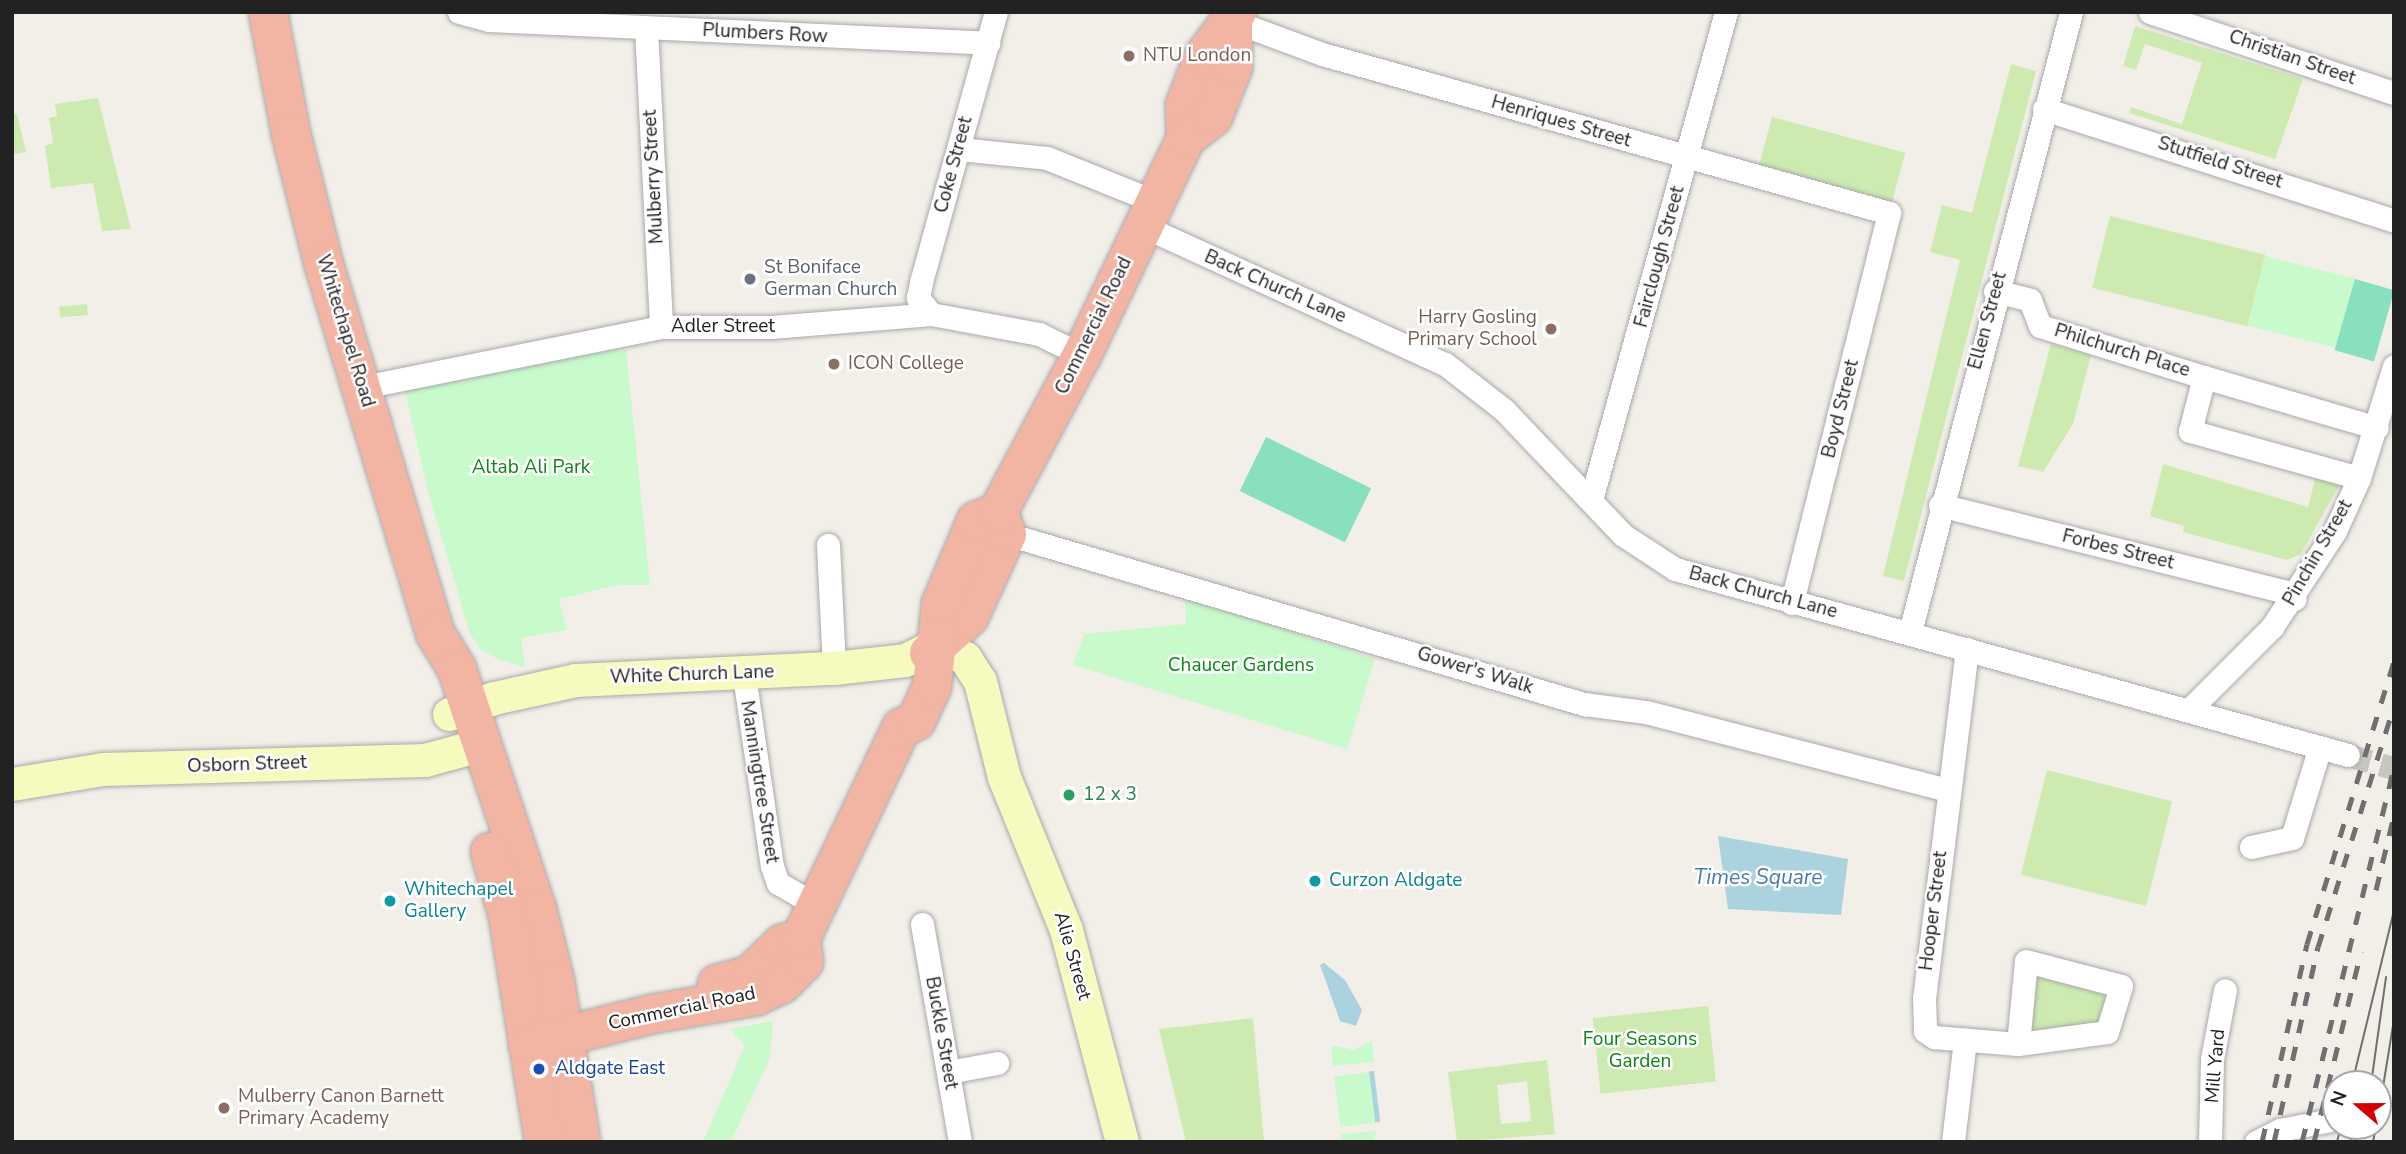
<!DOCTYPE html>
<html>
<head>
<meta charset="utf-8">
<style>
	body { margin:0 }
	#map { position:relative; width:2406px; height:1154px; overflow:hidden; background:#f2efe9; font-family:"Nunito Sans",sans-serif }
	div>[style] { position:absolute }
	[style*='--x'] { left:calc(var(--x)*1px); top:calc(var(--y)*1px); width:calc(var(--w)*1px); rotate:calc(var(--a)*1deg) }
	.grass>* { inset:0; background:#cdebb0; transform-origin:0 0 }
	.park>* { inset:0; background:#c8facc; transform-origin:0 0 }
	.pitch>* { inset:0; background:#88e0be; transform-origin:0 0 }
	.water>* { inset:0; background:#aad3df; transform-origin:0 0 }
	.minor-tunnel>* { height:23px; margin-top:-11.5px; transform-origin:0; background:repeating-linear-gradient(90deg,#c8c6c1 0 23px,transparent 0 34px) }
	.roads { filter:drop-shadow(0 0 2px #a9a9a9) drop-shadow(0 0 2px #a9a9a9) }
	.minor>* { height:23px; margin:-11.5px; padding:0 11.5px; transform-origin:11.5px; border-radius:11.5px; background:#fff }
	.secondary>* { height:33px; margin:-16.5px; padding:0 16.5px; transform-origin:16.5px; border-radius:16.5px; background:#f7fabf }
	.trunk>* { height:38px; margin:-19px; padding:0 19px; transform-origin:19px; border-radius:19px; background:#f2b4a3 }
	.tram>* { height:2px; margin:-1px; padding:0 1px; transform-origin:1px; border-radius:1px; background:#707070 }
	.rail>* { height:5px; margin-top:-2.5px; transform-origin:0; background:repeating-linear-gradient(90deg,#707070 0 14px,transparent 0 28px) }
	.dots>* { width:19px; height:19px; translate:-50% -50%; box-sizing:border-box; border:4px solid #fff; border-radius:50% }
	span { translate:-50% -50%; white-space:nowrap; text-align:center; line-height:1.15; -webkit-text-stroke:5px #fff; paint-order:stroke }
	.street-label { font-size:19px; color:#222 }
	.education-label { font-size:19px; color:#785e54 }
	.left { translate:0 -50%; text-align:left }
	.right { translate:-100% -50%; text-align:right }
	.worship-label { font-size:19px; color:#5b616d }
	.park-label { font-size:19px; color:#0c8416 }
	.leisure-label { font-size:19px; color:#27864d }
	.culture-label { font-size:19px; color:#0d838f }
	.transit-label { font-size:19px; color:#164399 }
	.water-label { font-size:21px; color:#4a7aab; font-style:italic }
	.frame { position:absolute; inset:0; border:14px solid #222; pointer-events:none }
	.north { position:absolute; left:2322px; top:1070px; width:70px; height:70px; box-sizing:border-box; background:#fff; border:2px solid #a7a7a7; border-radius:50%; rotate:290deg; font-size:19px; font-weight:700; line-height:28px; text-align:center; color:#222 }
	.north::after { content:''; display:block; margin:auto; width:24px; height:32px; background:#d40000; clip-path:polygon(50% 0,100% 100%,50% 72%,0 100%) }
</style>
</head>
<body>
<div id="map">
	<div class="grass">
		<div style="clip-path:polygon(2135px 26px,2303px 79px,2275px 159px,2129px 113px,2131px 107px,2182px 124px,2202px 63px,2145px 44px,2136px 70px,2123px 66px)"></div>
		<div style="clip-path:polygon(2011px 64px,2036px 71px,1904px 581px,1883px 576px,1960px 260px,1930px 252px,1942px 205px,1972px 213px)"></div>
		<div style="clip-path:polygon(98px 98px,131px 229px,102px 231px,93px 183px,51px 188px,45px 146px,53px 143px,49px 118px,57px 116px,55px 104px)"></div>
		<div style="clip-path:polygon(12px 114px,17px 114px,26px 152px,12px 154px)"></div>
		<div style="left:1772px;top:117px;width:138px;height:55px;rotate:15deg"></div>
		<div style="left:2110px;top:216px;width:160px;height:74px;rotate:14deg"></div>
		<div style="left:87px;top:304px;width:11px;height:28px;rotate:85deg"></div>
		<div style="clip-path:polygon(2051px 344px,2091px 355px,2073px 424px,2043px 472px,2018px 466px)"></div>
		<div style="clip-path:polygon(2163px 464px,2308px 507px,2316px 476px,2341px 482px,2301px 554px,2287px 560px,2183px 532px,2184px 526px,2150px 516px)"></div>
		<div style="left:2047px;top:770px;width:129px;height:108px;rotate:14deg"></div>
		<div style="clip-path:polygon(2030px 970px,2114px 991px,2103px 1027px,2023px 1035px)"></div>
		<div style="left:1708px;top:1006px;width:76px;height:116px;rotate:84deg"></div>
		<div style="clip-path:polygon(1253px 1018px,1264px 1142px,1186px 1142px,1159px 1029px)"></div>
		<div style="clip-path:polygon(evenodd,1547px 1060px,1555px 1134px,1457px 1142px,1448px 1072px,1547px 1060px,1527px 1081px,1531px 1121px,1501px 1124px,1497px 1085px,1527px 1081px)"></div>
	</div>
	<div class="park">
		<div style="left:2265px;top:256px;width:93px;height:72px;rotate:14deg"></div>
		<div style="clip-path:polygon(626px 349px,650px 585px,619px 585px,559px 599px,567px 630px,521px 638px,525px 667px,500px 660px,481px 650px,470px 634px,428px 492px,404px 387px,582px 350px,584px 354px)"></div>
		<div style="clip-path:polygon(1185px 597px,1375px 659px,1347px 749px,1073px 665px,1084px 634px,1186px 624px)"></div>
		<div style="clip-path:polygon(773px 1021px,770px 1058px,731px 1142px,703px 1142px,745px 1045px,729px 1029px)"></div>
		<div style="clip-path:polygon(1372px 1041px,1374px 1062px,1333px 1066px,1331px 1045px,1353px 1050px)"></div>
		<div style="left:1369px;top:1072px;width:51px;height:35px;rotate:83deg"></div>
		<div style="clip-path:polygon(1376px 1131px,1374px 1142px,1341px 1142px,1341px 1134px)"></div>
	</div>
	<div class="pitch">
		<div style="left:2355px;top:279px;width:41px;height:74px;rotate:16deg"></div>
		<div style="left:1266px;top:437px;width:117px;height:60px;rotate:26deg"></div>
	</div>
	<div class="water">
		<div style="clip-path:polygon(1718px 836px,1848px 859px,1841px 915px,1728px 909px)"></div>
		<div style="clip-path:polygon(1324px 963px,1345px 980px,1362px 1010px,1356px 1026px,1340px 1021px,1320px 965px)"></div>
		<div style="left:1374px;top:1071px;width:51px;height:5px;rotate:83deg"></div>
	</div>
	<div class="minor-tunnel">
		<div style="--x:2348;--y:755;--w:48;--a:15.8"></div>
	</div>
	<div class="roads">
		<div class="minor">
			<div style="--x:459;--y:12;--w:31;--a:15"></div>
			<div style="--x:489;--y:20;--w:500;--a:2.6"></div>
			<div style="--x:2150;--y:12;--w:257;--a:18.4"></div>
			<div style="--x:1233;--y:21;--w:95;--a:20.3"></div>
			<div style="--x:1322;--y:54;--w:589;--a:15.66"></div>
			<div style="--x:1889;--y:213;--w:402;--a:104"></div>
			<div style="--x:646;--y:28;--w:299;--a:87.1"></div>
			<div style="--x:2044;--y:109;--w:367;--a:17.7"></div>
			<div style="--x:959;--y:149;--w:88;--a:5.8"></div>
			<div style="--x:1047;--y:158;--w:118;--a:22"></div>
			<div style="--x:1143;--y:226;--w:332;--a:24.6"></div>
			<div style="--x:1445;--y:364;--w:75;--a:37.9"></div>
			<div style="--x:1504;--y:410;--w:173;--a:46.4"></div>
			<div style="--x:1623;--y:535;--w:62;--a:33.2"></div>
			<div style="--x:1675;--y:569;--w:698;--a:15.45"></div>
			<div style="--x:1995;--y:291;--w:36;--a:14"></div>
			<div style="--x:2030;--y:300;--w:28;--a:69"></div>
			<div style="--x:2040;--y:326;--w:172;--a:17.3"></div>
			<div style="--x:2204;--y:377;--w:56;--a:104.5"></div>
			<div style="--x:2190;--y:431;--w:175;--a:15.5"></div>
			<div style="--x:931;--y:314;--w:21;--a:-129"></div>
			<div style="--x:918;--y:298;--w:16;--a:-79"></div>
			<div style="--x:921;--y:282;--w:280;--a:-74.5"></div>
			<div style="--x:2204;--y:377;--w:180;--a:16.4"></div>
			<div style="--x:363;--y:387;--w:304;--a:-11.4"></div>
			<div style="--x:661;--y:327;--w:110;--a:0"></div>
			<div style="--x:771;--y:327;--w:161;--a:-4.6"></div>
			<div style="--x:931;--y:314;--w:110;--a:10.5"></div>
			<div style="--x:1039;--y:334;--w:48;--a:26"></div>
			<div style="--x:1591;--y:500;--w:506;--a:-74.54"></div>
			<div style="--x:1940;--y:505;--w:354;--a:14.1"></div>
			<div style="--x:2283;--y:591;--w:14;--a:34"></div>
			<div style="--x:1007;--y:534;--w:602;--a:16.42"></div>
			<div style="--x:1584;--y:704;--w:63;--a:7.4"></div>
			<div style="--x:1646;--y:712;--w:312;--a:14.5"></div>
			<div style="--x:828;--y:545;--w:123;--a:87.2"></div>
			<div style="--x:1910;--y:632;--w:641;--a:-75.44"></div>
			<div style="--x:1967;--y:649;--w:352;--a:97"></div>
			<div style="--x:1924;--y:998;--w:33;--a:88"></div>
			<div style="--x:1925;--y:1031;--w:11;--a:34"></div>
			<div style="--x:1934;--y:1037;--w:84;--a:4.8"></div>
			<div style="--x:2018;--y:1044;--w:83;--a:-84.5"></div>
			<div style="--x:2026;--y:961;--w:98;--a:14.7"></div>
			<div style="--x:2121;--y:986;--w:48;--a:106.9"></div>
			<div style="--x:2107;--y:1032;--w:90;--a:172.3"></div>
			<div style="--x:744;--y:675;--w:193;--a:81.7"></div>
			<div style="--x:772;--y:866;--w:18;--a:71"></div>
			<div style="--x:778;--y:883;--w:46;--a:29.9"></div>
			<div style="--x:2191;--y:708;--w:115;--a:-45"></div>
			<div style="--x:2272;--y:627;--w:115;--a:-56.7"></div>
			<div style="--x:2335;--y:531;--w:58;--a:-65.6"></div>
			<div style="--x:2359;--y:478;--w:117;--a:-72.6"></div>
			<div style="--x:2251;--y:847;--w:42;--a:-12.4"></div>
			<div style="--x:2292;--y:838;--w:95;--a:-72.9"></div>
			<div style="--x:922;--y:924;--w:221;--a:80.1"></div>
			<div style="--x:948;--y:1072;--w:50;--a:-10.4"></div>
			<div style="--x:1953;--y:1142;--w:103;--a:-83.3"></div>
			<div style="--x:2210;--y:1142;--w:83;--a:-88.6"></div>
			<div style="--x:2212;--y:1059;--w:70;--a:-79.3"></div>
			<div style="--x:2256;--y:1142;--w:27;--a:-27"></div>
			<div style="--x:2280;--y:1130;--w:57;--a:-11.1"></div>
		</div>
		<div class="secondary">
			<div style="--x:449;--y:714;--w:48;--a:-19.6"></div>
			<div style="--x:494;--y:698;--w:83;--a:-12.5"></div>
			<div style="--x:575;--y:680;--w:259;--a:-2.7"></div>
			<div style="--x:834;--y:668;--w:71;--a:-6.4"></div>
			<div style="--x:905;--y:660;--w:34;--a:-26"></div>
			<div style="--x:936;--y:645;--w:32;--a:24"></div>
			<div style="--x:965;--y:658;--w:27;--a:57"></div>
			<div style="--x:980;--y:681;--w:99;--a:76"></div>
			<div style="--x:1004;--y:777;--w:165;--a:67.9"></div>
			<div style="--x:1066;--y:930;--w:219;--a:75.2"></div>
			<div style="--x:12;--y:784;--w:92;--a:-9.4"></div>
			<div style="--x:103;--y:769;--w:322;--a:-1.6"></div>
			<div style="--x:425;--y:760;--w:57;--a:-15.3"></div>
		</div>
		<div class="trunk">
			<div style="--x:268;--y:12;--w:124;--a:79.3"></div>
			<div style="--x:291;--y:134;--w:135;--a:75.9"></div>
			<div style="--x:324;--y:265;--w:384;--a:73.2"></div>
			<div style="--x:435;--y:633;--w:42;--a:58.6"></div>
			<div style="--x:457;--y:669;--w:253;--a:71.6"></div>
			<div style="--x:537;--y:909;--w:74;--a:76"></div>
			<div style="--x:555;--y:981;--w:163;--a:80.8"></div>
			<div style="--x:1186;--y:138;--w:33;--a:-92"></div>
			<div style="--x:1185;--y:105;--w:53;--a:-68.8"></div>
			<div style="--x:1204;--y:56;--w:55;--a:-53.1"></div>
			<div style="--x:929;--y:653;--w:54;--a:-42"></div>
			<div style="--x:969;--y:617;--w:91;--a:-65.4"></div>
			<div style="--x:1007;--y:534;--w:24;--a:-112"></div>
			<div style="--x:490;--y:852;--w:66;--a:74.3"></div>
			<div style="--x:508;--y:916;--w:229;--a:80.9"></div>
			<div style="--x:717;--y:984;--w:34;--a:-15"></div>
			<div style="--x:750;--y:975;--w:45;--a:-44.1"></div>
			<div style="--x:782;--y:944;--w:20;--a:-18"></div>
			<div style="--x:528;--y:1045;--w:128;--a:-14"></div>
			<div style="--x:652;--y:1014;--w:106;--a:-9.8"></div>
			<div style="--x:756;--y:996;--w:29;--a:-25"></div>
			<div style="--x:782;--y:984;--w:31;--a:-45"></div>
			<div style="--x:804;--y:962;--w:24;--a:-97"></div>
			<div style="--x:801;--y:938;--w:233;--a:-64.5"></div>
			<div style="--x:901;--y:728;--w:17;--a:-25"></div>
			<div style="--x:916;--y:721;--w:38;--a:-65"></div>
			<div style="--x:932;--y:686;--w:82;--a:-83.7"></div>
			<div style="--x:941;--y:604;--w:90;--a:-67.1"></div>
			<div style="--x:976;--y:521;--w:24;--a:-22"></div>
			<div style="--x:998;--y:512;--w:178;--a:-61.9"></div>
			<div style="--x:1082;--y:355;--w:241;--a:-64.4"></div>
			<div style="--x:1186;--y:138;--w:34;--a:-38"></div>
			<div style="--x:1213;--y:117;--w:54;--a:-68.2"></div>
			<div style="--x:1233;--y:67;--w:46;--a:-90"></div>
		</div>
	</div>
	<div class="tram">
		<div style="--x:2352;--y:1084;--w:179;--a:-76.4"></div>
		<div style="--x:2371;--y:1084;--w:108;--a:-82"></div>
		<div style="--x:2378;--y:1118;--w:100;--a:-80.8"></div>
		<div style="--x:2337;--y:1142;--w:16;--a:-76"></div>
		<div style="--x:2350;--y:1142;--w:17;--a:-73"></div>
		<div style="--x:2373;--y:1142;--w:16;--a:-79"></div>
	</div>
	<div class="rail">
		<div style="--x:2376;--y:890;--w:77;--a:-76.5"></div>
		<div style="--x:2262;--y:1142;--w:203;--a:-77.2"></div>
		<div style="--x:2307;--y:944;--w:296;--a:-72.9"></div>
		<div style="--x:2274;--y:1142;--w:200;--a:-77.3"></div>
		<div style="--x:2318;--y:947;--w:253;--a:-72.5"></div>
		<div style="--x:2302;--y:1142;--w:386;--a:-76.2"></div>
		<div style="--x:2314;--y:1142;--w:196;--a:-76.1"></div>
	</div>
	<div class="dots">
		<div style="left:1129px;top:56px;background:#8d6e63"></div>
		<div style="left:750px;top:279px;background:#6b7280"></div>
		<div style="left:1551px;top:329px;background:#8d6e63"></div>
		<div style="left:834px;top:364px;background:#8d6e63"></div>
		<div style="left:1069px;top:795px;background:#2e9e5b"></div>
		<div style="left:1315px;top:881px;background:#0f9aa8"></div>
		<div style="left:390px;top:901px;background:#0f9aa8"></div>
		<div style="left:539px;top:1069px;background:#1a4fb4"></div>
		<div style="left:224px;top:1108px;background:#8d6e63"></div>
	</div>
	<div class="street-label">
		<span style="left:765px;top:34px;rotate:3deg">Plumbers Row</span>
		<span style="left:2292px;top:58px;rotate:19deg">Christian Street</span>
		<span style="left:1561px;top:122px;rotate:16deg">Henriques Street</span>
		<span style="left:2220px;top:163px;rotate:18deg">Stutfield Street</span>
		<span style="left:954px;top:165px;rotate:-75deg">Coke Street</span>
		<span style="left:654px;top:177px;rotate:-93deg">Mulberry Street</span>
		<span style="left:1660px;top:257px;rotate:-75deg">Fairclough Street</span>
		<span style="left:1275px;top:287px;rotate:24deg">Back Church Lane</span>
		<span style="left:1988px;top:321px;rotate:-75deg">Ellen Street</span>
		<span style="left:1094px;top:326px;rotate:-64deg">Commercial Road</span>
		<span style="left:723px;top:327px">Adler Street</span>
		<span style="left:345px;top:331px;rotate:73deg">Whitechapel Road</span>
		<span style="left:2122px;top:351px;rotate:17deg">Philchurch Place</span>
		<span style="left:1841px;top:409px;rotate:-76deg">Boyd Street</span>
		<span style="left:2118px;top:550px;rotate:14deg">Forbes Street</span>
		<span style="left:2318px;top:553px;rotate:-60deg">Pinchin Street</span>
		<span style="left:1763px;top:593px;rotate:15deg">Back Church Lane</span>
		<span style="left:1475px;top:671px;rotate:17deg">Gower's Walk</span>
		<span style="left:692px;top:675px;rotate:-2deg">White Church Lane</span>
		<span style="left:247px;top:765px;rotate:-2deg">Osborn Street</span>
		<span style="left:759px;top:782px;rotate:81deg">Manningtree Street</span>
		<span style="left:1934px;top:911px;rotate:-83deg">Hooper Street</span>
		<span style="left:1072px;top:956px;rotate:74deg">Alie Street</span>
		<span style="left:682px;top:1009px;rotate:-12deg">Commercial Road</span>
		<span style="left:941px;top:1033px;rotate:80deg">Buckle Street</span>
		<span style="left:2216px;top:1066px;rotate:-85deg">Mill Yard</span>
	</div>
	<div class="education-label">
		<span class="left" style="left:1143px;top:56px">NTU London</span>
		<span class="right" style="left:1537px;top:329px">Harry Gosling<br>Primary School</span>
		<span class="left" style="left:848px;top:364px">ICON College</span>
		<span class="left" style="left:238px;top:1108px">Mulberry Canon Barnett<br>Primary Academy</span>
	</div>
	<div class="worship-label">
		<span class="left" style="left:764px;top:279px">St Boniface<br>German Church</span>
	</div>
	<div class="park-label">
		<span style="left:531px;top:468px">Altab Ali Park</span>
		<span style="left:1241px;top:666px">Chaucer Gardens</span>
		<span style="left:1640px;top:1051px">Four Seasons<br>Garden</span>
	</div>
	<div class="leisure-label">
		<span class="left" style="left:1083px;top:795px">12 x 3</span>
	</div>
	<div class="culture-label">
		<span class="left" style="left:1329px;top:881px">Curzon Aldgate</span>
		<span class="left" style="left:404px;top:901px">Whitechapel<br>Gallery</span>
	</div>
	<div class="transit-label">
		<span class="left" style="left:555px;top:1069px">Aldgate East</span>
	</div>
	<div class="water-label">
		<span style="left:1758px;top:877px">Times Square</span>
	</div>
	<div class="frame"></div>
	<div class="north">N</div>
</div>
</body>
</html>
